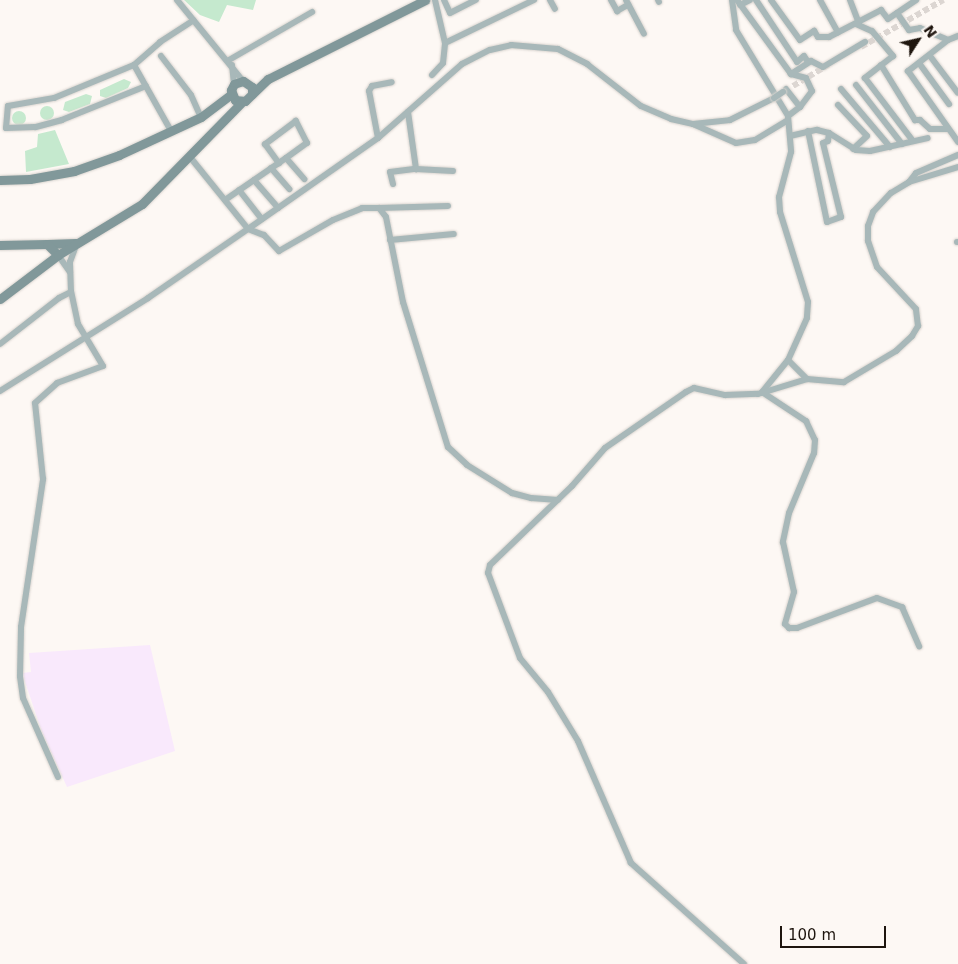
<!DOCTYPE html>
<html>
<head>
<meta charset="utf-8">
<style>
	body { margin:0 }
	#map { position:relative; width:958px; height:964px; overflow:hidden; background:#fdf8f4; font-family:"DejaVu Sans",sans-serif }
	div>[style] { position:absolute }
	[style*='--x'] { left:calc(var(--x)*1px); top:calc(var(--y)*1px); width:calc(var(--w)*1px); rotate:calc(var(--a)*1deg) }
	.industrial>* { inset:0; background:#f9e9fc }
	.green>* { inset:0; background:#c5e9ce }
	.round { border-radius:50% }
	.street-tunnel>* { height:6px; margin-top:-3px; transform-origin:0; background:repeating-linear-gradient(90deg,#dcd6d2 0 6px,transparent 0 9px) }
	.roads { filter:drop-shadow(0 0 1px #d9d4cf) drop-shadow(0 0 1px #d9d4cf) }
	.street>* { height:6px; margin:-3px; padding:0 3px; transform-origin:3px; border-radius:3px; background:#a8b8b9 }
	.secondary>* { height:9px; margin:-4.5px; padding:0 4.5px; transform-origin:4.5px; border-radius:4.5px; background:#81989a }
	.bridges { filter:drop-shadow(0 0 1px #d9d4cf) drop-shadow(0 0 1px #d9d4cf) }
	.street-bridge>* { height:6px; margin:-3px; padding:0 3px; transform-origin:3px; border-radius:3px; background:#a8b8b9 }
	span { translate:-50% -50%; white-space:nowrap; text-align:center; line-height:1.15; -webkit-text-stroke:5px #fdf8f4; paint-order:stroke }
	.north { position:absolute; left:893px; top:15px; width:50px; height:50px; -webkit-text-stroke:4px #fdf8f4; paint-order:stroke; rotate:55deg; font-size:14px; font-weight:700; line-height:20px; text-align:center; color:#1e150e }
	.north::after { content:''; display:block; margin:auto; width:18px; height:22px; background:#1e150e; clip-path:polygon(50% 0,100% 100%,50% 72%,0 100%) }
	.scale { position:absolute; left:780px; top:926px; width:106px; height:22px; box-sizing:border-box; border:2px solid #1e150e; border-top:0; padding-left:6px; font-size:15px; line-height:18px; white-space:nowrap; color:#1e150e; -webkit-text-stroke:4px #fdf8f4; paint-order:stroke }
</style>
</head>
<body>
<div id="map">
	<div class="industrial">
		<div style="clip-path:polygon(150px 645px,175px 751px,67px 787px,42px 732px,22px 673px,31px 672px,29px 653px)"></div>
	</div>
	<div class="green">
		<div style="clip-path:polygon(184px 0,256px 0,253px 10px,227px 5px,219px 22px,200px 15px)"></div>
		<div style="clip-path:polygon(124px 79px,131px 82px,128px 88px,106px 98px,100px 96px,100px 90px)"></div>
		<div style="clip-path:polygon(86px 94px,92px 96px,90px 104px,69px 112px,63px 110px,65px 102px)"></div>
		<div class="round" style="left:40px;top:106px;width:14px;height:14px"></div>
		<div class="round" style="left:12px;top:111px;width:14px;height:14px"></div>
		<div style="clip-path:polygon(55px 130px,69px 164px,26px 172px,25px 151px,37px 147px,38px 134px)"></div>
	</div>
	<div class="street-tunnel">
		<div style="--x:861;--y:47;--w:95;--a:-29.8"></div>
		<div style="--x:793;--y:86;--w:41;--a:-31"></div>
	</div>
	<div class="roads">
		<div class="street">
			<div style="--x:177;--y:0;--w:104;--a:50.8"></div>
			<div style="--x:435;--y:0;--w:44;--a:76.9"></div>
			<div style="--x:445;--y:43;--w:99;--a:-25.8"></div>
			<div style="--x:444;--y:0;--w:14;--a:65"></div>
			<div style="--x:450;--y:13;--w:29;--a:-27"></div>
			<div style="--x:550;--y:0;--w:10;--a:61"></div>
			<div style="--x:611;--y:0;--w:13;--a:61"></div>
			<div style="--x:617;--y:11;--w:13;--a:-29"></div>
			<div style="--x:626;--y:0;--w:38;--a:62"></div>
			<div style="--x:658;--y:0;--w:2;--a:63"></div>
			<div style="--x:732;--y:0;--w:30;--a:82"></div>
			<div style="--x:736;--y:30;--w:100;--a:58.8"></div>
			<div style="--x:788;--y:116;--w:36;--a:85"></div>
			<div style="--x:791;--y:152;--w:47;--a:104.9"></div>
			<div style="--x:779;--y:197;--w:15;--a:86"></div>
			<div style="--x:780;--y:212;--w:94;--a:72.7"></div>
			<div style="--x:808;--y:302;--w:16;--a:94"></div>
			<div style="--x:807;--y:318;--w:46;--a:114.3"></div>
			<div style="--x:788;--y:360;--w:40;--a:129"></div>
			<div style="--x:737;--y:0;--w:92;--a:53.9"></div>
			<div style="--x:756;--y:0;--w:74;--a:56.5"></div>
			<div style="--x:797;--y:62;--w:9;--a:-41"></div>
			<div style="--x:804;--y:56;--w:7;--a:56"></div>
			<div style="--x:771;--y:0;--w:49;--a:54.1"></div>
			<div style="--x:800;--y:40;--w:17;--a:-33"></div>
			<div style="--x:814;--y:31;--w:7;--a:56"></div>
			<div style="--x:818;--y:37;--w:11;--a:0"></div>
			<div style="--x:829;--y:37;--w:59;--a:-27.4"></div>
			<div style="--x:881;--y:10;--w:11;--a:52"></div>
			<div style="--x:888;--y:19;--w:34;--a:-34"></div>
			<div style="--x:820;--y:0;--w:37;--a:61"></div>
			<div style="--x:850;--y:0;--w:25;--a:69"></div>
			<div style="--x:740;--y:5;--w:11;--a:-27"></div>
			<div style="--x:897;--y:13;--w:21;--a:55"></div>
			<div style="--x:909;--y:30;--w:11;--a:-10"></div>
			<div style="--x:920;--y:28;--w:30;--a:23"></div>
			<div style="--x:948;--y:40;--w:11;--a:-22"></div>
			<div style="--x:856;--y:24;--w:17;--a:24"></div>
			<div style="--x:872;--y:31;--w:33;--a:50"></div>
			<div style="--x:893;--y:56;--w:36;--a:142"></div>
			<div style="--x:865;--y:78;--w:79;--a:52.7"></div>
			<div style="--x:948;--y:40;--w:51;--a:142.2"></div>
			<div style="--x:908;--y:71;--w:87;--a:54.8"></div>
			<div style="--x:161;--y:56;--w:49;--a:52.4"></div>
			<div style="--x:191;--y:95;--w:24;--a:66"></div>
			<div style="--x:930;--y:56;--w:46;--a:52.9"></div>
			<div style="--x:229;--y:60;--w:96;--a:-30"></div>
			<div style="--x:919;--y:63;--w:51;--a:53.8"></div>
			<div style="--x:134;--y:65;--w:76;--a:60.7"></div>
			<div style="--x:232;--y:65;--w:19;--a:84"></div>
			<div style="--x:881;--y:65;--w:65;--a:58.3"></div>
			<div style="--x:915;--y:120;--w:5;--a:0"></div>
			<div style="--x:920;--y:120;--w:13;--a:42"></div>
			<div style="--x:930;--y:129;--w:17;--a:0"></div>
			<div style="--x:432;--y:75;--w:16;--a:-47"></div>
			<div style="--x:443;--y:63;--w:20;--a:-84"></div>
			<div style="--x:856;--y:85;--w:75;--a:52.1"></div>
			<div style="--x:146;--y:86;--w:91;--a:158"></div>
			<div style="--x:62;--y:120;--w:28;--a:165"></div>
			<div style="--x:35;--y:127;--w:29;--a:178"></div>
			<div style="--x:6;--y:128;--w:22;--a:-85"></div>
			<div style="--x:8;--y:106;--w:47;--a:-9.9"></div>
			<div style="--x:54;--y:98;--w:87;--a:-22.4"></div>
			<div style="--x:134;--y:65;--w:35;--a:-41"></div>
			<div style="--x:160;--y:42;--w:40;--a:-32.9"></div>
			<div style="--x:786;--y:89;--w:23;--a:52"></div>
			<div style="--x:841;--y:89;--w:76;--a:49.8"></div>
			<div style="--x:838;--y:105;--w:42;--a:46.9"></div>
			<div style="--x:867;--y:136;--w:19;--a:137"></div>
			<div style="--x:408;--y:112;--w:58;--a:82"></div>
			<div style="--x:788;--y:116;--w:15;--a:-37"></div>
			<div style="--x:800;--y:107;--w:20;--a:-53"></div>
			<div style="--x:812;--y:91;--w:14;--a:-115"></div>
			<div style="--x:806;--y:78;--w:16;--a:-165"></div>
			<div style="--x:791;--y:74;--w:24;--a:-33"></div>
			<div style="--x:811;--y:61;--w:13;--a:27"></div>
			<div style="--x:823;--y:67;--w:49;--a:-30.8"></div>
			<div style="--x:693;--y:124;--w:47;--a:23.8"></div>
			<div style="--x:736;--y:143;--w:19;--a:-9"></div>
			<div style="--x:755;--y:140;--w:37;--a:-31"></div>
			<div style="--x:808;--y:131;--w:93;--a:78.2"></div>
			<div style="--x:827;--y:222;--w:15;--a:-20"></div>
			<div style="--x:841;--y:217;--w:76;--a:-103.7"></div>
			<div style="--x:823;--y:143;--w:5;--a:-22"></div>
			<div style="--x:828;--y:141;--w:8;--a:-83"></div>
			<div style="--x:790;--y:136;--w:28;--a:-13"></div>
			<div style="--x:817;--y:130;--w:12;--a:14"></div>
			<div style="--x:829;--y:133;--w:32;--a:32"></div>
			<div style="--x:856;--y:150;--w:14;--a:4"></div>
			<div style="--x:870;--y:151;--w:59;--a:-12.6"></div>
			<div style="--x:378;--y:138;--w:48;--a:-100.8"></div>
			<div style="--x:369;--y:91;--w:6;--a:-59"></div>
			<div style="--x:372;--y:86;--w:20;--a:-11"></div>
			<div style="--x:190;--y:157;--w:92;--a:51.1"></div>
			<div style="--x:248;--y:229;--w:17;--a:21"></div>
			<div style="--x:264;--y:235;--w:22;--a:47"></div>
			<div style="--x:279;--y:251;--w:62;--a:-29.9"></div>
			<div style="--x:333;--y:220;--w:31;--a:-22"></div>
			<div style="--x:362;--y:208;--w:17;--a:0"></div>
			<div style="--x:379;--y:208;--w:11;--a:52"></div>
			<div style="--x:386;--y:217;--w:87;--a:78.7"></div>
			<div style="--x:403;--y:302;--w:152;--a:72.8"></div>
			<div style="--x:448;--y:447;--w:26;--a:43"></div>
			<div style="--x:467;--y:465;--w:53;--a:31.9"></div>
			<div style="--x:512;--y:493;--w:20;--a:15"></div>
			<div style="--x:531;--y:498;--w:27;--a:4"></div>
			<div style="--x:286;--y:158;--w:28;--a:49"></div>
			<div style="--x:271;--y:168;--w:28;--a:49"></div>
			<div style="--x:254;--y:180;--w:37;--a:49"></div>
			<div style="--x:909;--y:182;--w:11;--a:-52"></div>
			<div style="--x:916;--y:173;--w:46;--a:-23.2"></div>
			<div style="--x:393;--y:184;--w:12;--a:-104"></div>
			<div style="--x:390;--y:172;--w:26;--a:-7"></div>
			<div style="--x:416;--y:169;--w:37;--a:3"></div>
			<div style="--x:239;--y:190;--w:37;--a:52"></div>
			<div style="--x:225;--y:200;--w:74;--a:-34.5"></div>
			<div style="--x:286;--y:158;--w:26;--a:-36"></div>
			<div style="--x:307;--y:143;--w:25;--a:-117"></div>
			<div style="--x:296;--y:121;--w:39;--a:143"></div>
			<div style="--x:265;--y:144;--w:24;--a:54"></div>
			<div style="--x:379;--y:208;--w:69;--a:-1.7"></div>
			<div style="--x:390;--y:240;--w:64;--a:-5.4"></div>
			<div style="--x:957;--y:242;--w:1;--a:0"></div>
			<div style="--x:58;--y:255;--w:21;--a:55"></div>
			<div style="--x:0;--y:344;--w:75;--a:-37.9"></div>
			<div style="--x:59;--y:298;--w:13;--a:-27"></div>
			<div style="--x:788;--y:360;--w:27;--a:45"></div>
			<div style="--x:807;--y:379;--w:37;--a:5"></div>
			<div style="--x:844;--y:382;--w:61;--a:-30.8"></div>
			<div style="--x:896;--y:351;--w:22;--a:-43"></div>
			<div style="--x:912;--y:336;--w:12;--a:-59"></div>
			<div style="--x:918;--y:326;--w:17;--a:-97"></div>
			<div style="--x:916;--y:309;--w:57;--a:-132.9"></div>
			<div style="--x:877;--y:267;--w:28;--a:-109"></div>
			<div style="--x:868;--y:241;--w:15;--a:-90"></div>
			<div style="--x:868;--y:226;--w:15;--a:-70"></div>
			<div style="--x:873;--y:212;--w:26;--a:-47"></div>
			<div style="--x:891;--y:193;--w:21;--a:-31"></div>
			<div style="--x:909;--y:182;--w:51;--a:-17"></div>
			<div style="--x:0;--y:391;--w:175;--a:-32.1"></div>
			<div style="--x:148;--y:298;--w:121;--a:-34.6"></div>
			<div style="--x:248;--y:229;--w:159;--a:-35"></div>
			<div style="--x:378;--y:138;--w:112;--a:-41.4"></div>
			<div style="--x:462;--y:64;--w:31;--a:-27"></div>
			<div style="--x:490;--y:50;--w:22;--a:-13"></div>
			<div style="--x:511;--y:45;--w:47;--a:4.9"></div>
			<div style="--x:558;--y:49;--w:33;--a:27"></div>
			<div style="--x:587;--y:64;--w:68;--a:37.9"></div>
			<div style="--x:641;--y:106;--w:33;--a:23"></div>
			<div style="--x:671;--y:119;--w:23;--a:13"></div>
			<div style="--x:693;--y:124;--w:37;--a:-6"></div>
			<div style="--x:730;--y:120;--w:49;--a:-26.6"></div>
			<div style="--x:762;--y:392;--w:53;--a:33.4"></div>
			<div style="--x:806;--y:421;--w:21;--a:65"></div>
			<div style="--x:815;--y:440;--w:13;--a:94"></div>
			<div style="--x:814;--y:453;--w:65;--a:112.6"></div>
			<div style="--x:789;--y:513;--w:30;--a:102"></div>
			<div style="--x:783;--y:542;--w:51;--a:77.6"></div>
			<div style="--x:794;--y:592;--w:33;--a:106"></div>
			<div style="--x:785;--y:624;--w:6;--a:45"></div>
			<div style="--x:789;--y:628;--w:8;--a:0"></div>
			<div style="--x:797;--y:628;--w:85;--a:-20.6"></div>
			<div style="--x:877;--y:598;--w:27;--a:20"></div>
			<div style="--x:902;--y:607;--w:43;--a:66.4"></div>
			<div style="--x:58;--y:777;--w:86;--a:-113.9"></div>
			<div style="--x:23;--y:698;--w:22;--a:-98"></div>
			<div style="--x:20;--y:676;--w:49;--a:-88.8"></div>
			<div style="--x:21;--y:627;--w:150;--a:-81.5"></div>
			<div style="--x:43;--y:479;--w:76;--a:-96"></div>
			<div style="--x:35;--y:403;--w:30;--a:-42"></div>
			<div style="--x:57;--y:383;--w:49;--a:-20.3"></div>
			<div style="--x:103;--y:366;--w:49;--a:-120.8"></div>
			<div style="--x:78;--y:324;--w:33;--a:-102"></div>
			<div style="--x:71;--y:292;--w:30;--a:-92"></div>
			<div style="--x:70;--y:262;--w:20;--a:-70"></div>
			<div style="--x:744;--y:964;--w:152;--a:-138.2"></div>
			<div style="--x:631;--y:863;--w:133;--a:-113.5"></div>
			<div style="--x:578;--y:741;--w:57;--a:-121.5"></div>
			<div style="--x:548;--y:692;--w:44;--a:-129.5"></div>
			<div style="--x:520;--y:658;--w:91;--a:-110.6"></div>
			<div style="--x:488;--y:573;--w:8;--a:-76"></div>
			<div style="--x:490;--y:565;--w:114;--a:-43.9"></div>
			<div style="--x:572;--y:486;--w:50;--a:-49"></div>
			<div style="--x:605;--y:448;--w:98;--a:-34.7"></div>
			<div style="--x:686;--y:392;--w:9;--a:-27"></div>
			<div style="--x:694;--y:388;--w:32;--a:13"></div>
			<div style="--x:725;--y:395;--w:33;--a:-2"></div>
			<div style="--x:758;--y:394;--w:51;--a:-17"></div>
		</div>
		<div class="secondary">
			<div style="--x:252;--y:94;--w:7;--a:-90"></div>
			<div style="--x:252;--y:87;--w:11;--a:-146"></div>
			<div style="--x:243;--y:81;--w:9;--a:162"></div>
			<div style="--x:234;--y:84;--w:7;--a:117"></div>
			<div style="--x:231;--y:90;--w:11;--a:68"></div>
			<div style="--x:235;--y:100;--w:10;--a:6"></div>
			<div style="--x:245;--y:101;--w:32;--a:-44"></div>
			<div style="--x:268;--y:79;--w:176;--a:-26.7"></div>
			<div style="--x:0;--y:180;--w:30;--a:-2"></div>
			<div style="--x:30;--y:179;--w:45;--a:-10.3"></div>
			<div style="--x:74;--y:171;--w:48;--a:-19.6"></div>
			<div style="--x:119;--y:155;--w:90;--a:-24.9"></div>
			<div style="--x:201;--y:117;--w:39;--a:-37"></div>
			<div style="--x:47;--y:244;--w:29;--a:-2"></div>
			<div style="--x:0;--y:245;--w:47;--a:-1.2"></div>
			<div style="--x:47;--y:244;--w:16;--a:45"></div>
			<div style="--x:0;--y:299;--w:73;--a:-37.2"></div>
			<div style="--x:58;--y:255;--w:98;--a:-31.3"></div>
			<div style="--x:142;--y:204;--w:143;--a:-45.6"></div>
		</div>
	</div>
	<div class="bridges">
		<div class="street-bridge">
			<div style="--x:774;--y:98;--w:11;--a:-34"></div>
		</div>
	</div>
	<div class="north">N</div>
	<div class="scale">100 m</div>
</div>
</body>
</html>
